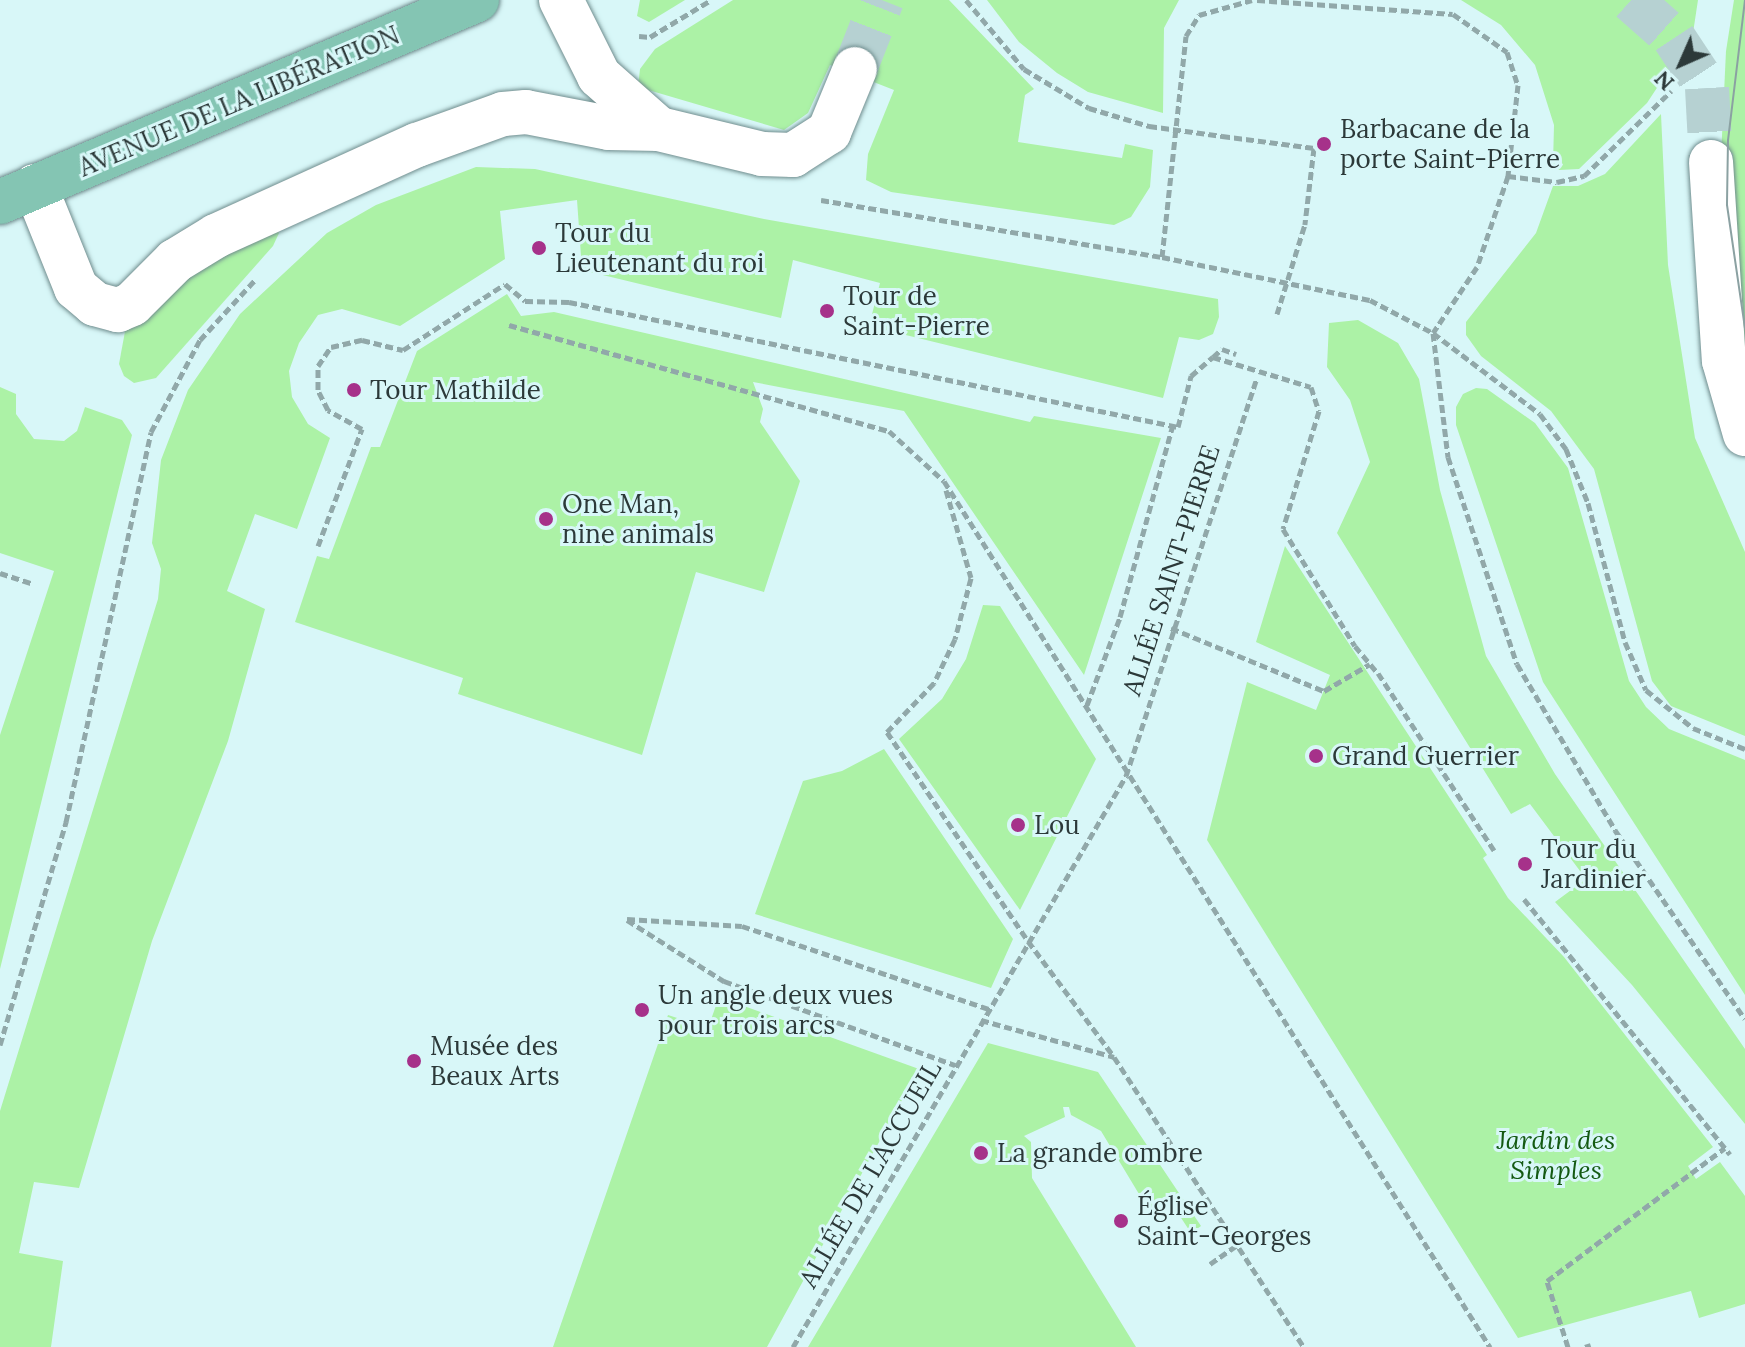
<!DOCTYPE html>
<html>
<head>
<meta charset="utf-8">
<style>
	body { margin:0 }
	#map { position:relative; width:1745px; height:1347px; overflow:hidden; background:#d8f7f8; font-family:Lora,serif }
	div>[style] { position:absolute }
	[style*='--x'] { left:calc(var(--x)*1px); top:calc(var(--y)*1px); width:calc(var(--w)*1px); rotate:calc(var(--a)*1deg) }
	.green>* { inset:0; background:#acf2a6 }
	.minor-tunnel>* { height:44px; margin-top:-22px; transform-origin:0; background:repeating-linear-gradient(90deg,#b6d1d2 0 44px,transparent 0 66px) }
	.path>* { height:5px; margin-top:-2.5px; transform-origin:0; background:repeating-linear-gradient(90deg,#91a8a9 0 8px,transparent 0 12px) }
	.roads { filter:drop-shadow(0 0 2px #708d8e) drop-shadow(0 0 2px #708d8e) }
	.minor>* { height:44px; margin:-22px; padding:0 22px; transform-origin:22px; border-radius:22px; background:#fff }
	.major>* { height:44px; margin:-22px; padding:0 22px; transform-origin:22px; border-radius:22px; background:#84c5b3 }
	.tram>* { height:2px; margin:-1px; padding:0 1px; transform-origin:1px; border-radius:1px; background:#8ba1a2 }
	.path-bridge>* { height:5px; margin-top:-2.5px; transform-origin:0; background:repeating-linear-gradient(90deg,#91a8a9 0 8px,transparent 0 12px) }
	.dots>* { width:22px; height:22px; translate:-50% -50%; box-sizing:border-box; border:4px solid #d8f7f8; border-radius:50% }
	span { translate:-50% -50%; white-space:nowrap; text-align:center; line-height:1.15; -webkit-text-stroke:6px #d8f7f8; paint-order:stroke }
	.street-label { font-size:26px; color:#2c3939 }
	.poi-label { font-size:26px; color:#2c3939 }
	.left { translate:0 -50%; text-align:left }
	.park-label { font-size:26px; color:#145a12; font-style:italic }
	.north { position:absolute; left:1641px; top:24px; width:80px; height:80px; -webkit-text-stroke:6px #d8f7f8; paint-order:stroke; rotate:225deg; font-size:22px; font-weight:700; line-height:32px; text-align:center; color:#2c3939 }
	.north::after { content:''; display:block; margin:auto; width:28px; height:36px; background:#2c3939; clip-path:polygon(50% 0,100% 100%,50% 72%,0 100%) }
</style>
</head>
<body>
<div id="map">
	<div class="green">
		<div style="clip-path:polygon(640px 0,685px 0,649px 22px,637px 16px)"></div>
		<div style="clip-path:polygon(733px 0,949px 0,1034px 89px,1025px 95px,1018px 142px,1122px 158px,1125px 144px,1153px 150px,1150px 187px,1131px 217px,1114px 225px,891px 192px,866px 180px,868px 154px,894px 90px,830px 65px,808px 113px,784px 130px,638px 87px,640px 69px,655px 49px)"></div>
		<div style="clip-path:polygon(987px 0,1179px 0,1164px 28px,1163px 113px,1088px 92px,1057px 73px,1019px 42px)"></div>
		<div style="clip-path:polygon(1461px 0,1698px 0,1693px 33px,1647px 103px,1579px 169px,1559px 170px,1553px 164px,1554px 125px,1535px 65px,1501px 25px)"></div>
		<div style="clip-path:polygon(1734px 0,1745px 0,1745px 383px,1720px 178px,1726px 51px)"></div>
		<div style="clip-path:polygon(1661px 114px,1668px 265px,1695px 438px,1745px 552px,1745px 736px,1671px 706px,1652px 681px,1594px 469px,1551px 411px,1481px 356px,1466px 335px,1466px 322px,1536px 233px,1553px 186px,1578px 186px,1605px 174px)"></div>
		<div style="clip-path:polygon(476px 167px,535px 169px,764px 219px,1218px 299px,1219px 317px,1213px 334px,1199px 340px,1179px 337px,1163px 398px,869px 326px,880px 283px,793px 260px,781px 318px,582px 270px,577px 200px,500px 211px,505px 259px,400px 326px,342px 309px,318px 315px,299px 343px,289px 371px,292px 397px,308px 424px,330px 438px,297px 529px,255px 514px,227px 591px,265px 609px,228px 741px,152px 941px,79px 1188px,34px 1182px,19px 1253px,63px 1261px,51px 1347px,0 1347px,0 1111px,158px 599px,161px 569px,152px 543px,161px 460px,188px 390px,240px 314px,327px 233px,376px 205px)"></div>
		<div style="clip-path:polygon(274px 228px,279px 233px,273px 246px,156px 378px,134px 383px,124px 376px,119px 364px,126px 326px,184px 276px)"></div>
		<div style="clip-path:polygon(507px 294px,521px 316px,554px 312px,1030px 422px,1034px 416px,1161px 438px,1084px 675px,904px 411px,753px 382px,763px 409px,760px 422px,800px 481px,764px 592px,696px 572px,642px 755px,458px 694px,463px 678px,295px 622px,317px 556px,329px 559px,371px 447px,380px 447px,417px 351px)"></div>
		<div style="clip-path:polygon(1358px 320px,1398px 343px,1419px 379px,1440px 490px,1486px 656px,1555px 774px,1745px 1049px,1745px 1124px,1632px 985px,1555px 902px,1586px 879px,1530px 804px,1511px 814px,1337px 533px,1370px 462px,1350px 400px,1327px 367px,1329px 323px)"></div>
		<div style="clip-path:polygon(0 387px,16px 394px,16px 414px,34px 439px,64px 441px,77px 431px,85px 407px,122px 420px,132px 435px,0 969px,0 735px,54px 571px,0 553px)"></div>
		<div style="clip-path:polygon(1476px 388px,1487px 389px,1535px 423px,1568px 468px,1629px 681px,1646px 707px,1669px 729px,1745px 760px,1745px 995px,1543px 682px,1456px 425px,1456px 407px,1463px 394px)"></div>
		<div style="clip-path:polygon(1285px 546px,1487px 855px,1483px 858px,1508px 898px,1564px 957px,1713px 1147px,1688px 1166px,1696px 1179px,1720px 1162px,1745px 1196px,1745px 1304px,1699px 1318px,1691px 1291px,1518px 1338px,1207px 840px,1247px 682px,1316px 710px,1330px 675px,1256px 642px)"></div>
		<div style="clip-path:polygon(983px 605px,1000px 606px,1096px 759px,1020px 910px,899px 739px,942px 699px,966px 659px)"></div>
		<div style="clip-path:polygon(884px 749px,1013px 939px,991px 988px,755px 914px,803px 781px,842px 771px)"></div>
		<div style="clip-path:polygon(719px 997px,919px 1069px,767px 1347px,553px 1347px,668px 1015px,708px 1028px)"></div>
		<div style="clip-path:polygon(988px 1043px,1098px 1072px,1201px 1226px,1191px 1233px,1168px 1198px,1148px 1209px,1101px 1131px,1071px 1115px,1069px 1107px,1063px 1107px,1065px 1117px,1024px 1136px,1031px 1142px,1032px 1178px,1136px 1347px,808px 1347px)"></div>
	</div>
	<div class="minor-tunnel">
		<div style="--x:1631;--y:0;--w:57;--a:41.5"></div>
		<div style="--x:1674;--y:38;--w:60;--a:56.6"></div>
		<div style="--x:1707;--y:88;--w:74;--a:86.9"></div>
		<div style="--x:855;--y:69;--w:74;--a:-68.6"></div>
	</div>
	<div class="path">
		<div style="--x:966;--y:0;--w:90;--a:50"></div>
		<div style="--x:1024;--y:69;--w:76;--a:31"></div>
		<div style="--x:1089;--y:108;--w:63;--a:16.7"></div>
		<div style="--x:1257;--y:0;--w:196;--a:4.1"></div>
		<div style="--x:1453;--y:14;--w:66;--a:35.1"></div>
		<div style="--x:1507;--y:52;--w:35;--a:72"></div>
		<div style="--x:1518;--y:85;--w:92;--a:96.3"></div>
		<div style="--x:1508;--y:176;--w:96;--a:108.8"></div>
		<div style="--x:1477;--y:267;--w:79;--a:123.7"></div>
		<div style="--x:1433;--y:333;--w:125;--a:83.1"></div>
		<div style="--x:1448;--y:457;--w:218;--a:71.6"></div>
		<div style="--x:1517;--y:664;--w:193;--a:59.4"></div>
		<div style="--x:1615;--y:830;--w:229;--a:55.5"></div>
		<div style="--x:639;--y:36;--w:11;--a:5"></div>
		<div style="--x:650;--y:37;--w:71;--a:-31.2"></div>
		<div style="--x:1222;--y:136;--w:93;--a:7.4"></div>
		<div style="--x:1314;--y:148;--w:77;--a:96.8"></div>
		<div style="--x:1508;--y:176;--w:49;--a:7"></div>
		<div style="--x:1557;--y:182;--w:28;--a:-13"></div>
		<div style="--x:1584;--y:176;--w:122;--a:-44.3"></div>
		<div style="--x:821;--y:200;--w:346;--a:9.5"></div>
		<div style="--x:1162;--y:257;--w:212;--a:11.7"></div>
		<div style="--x:1370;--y:300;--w:71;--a:27.6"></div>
		<div style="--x:1433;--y:333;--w:134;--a:37.1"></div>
		<div style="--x:1540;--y:414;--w:44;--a:53.4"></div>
		<div style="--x:1566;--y:449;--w:58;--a:67.8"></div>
		<div style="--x:1588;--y:503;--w:144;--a:75.1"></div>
		<div style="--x:1625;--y:642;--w:52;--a:66.4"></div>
		<div style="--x:1646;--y:690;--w:60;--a:39"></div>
		<div style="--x:1693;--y:728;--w:56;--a:22"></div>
		<div style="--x:1162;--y:257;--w:222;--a:-83.8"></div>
		<div style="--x:1186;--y:36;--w:25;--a:-58"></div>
		<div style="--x:1199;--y:15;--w:55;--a:-15.8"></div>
		<div style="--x:509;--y:325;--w:395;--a:15.6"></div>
		<div style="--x:889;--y:431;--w:74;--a:42.3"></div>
		<div style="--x:944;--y:481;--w:1024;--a:57.77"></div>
		<div style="--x:1213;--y:357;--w:12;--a:-42"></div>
		<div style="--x:1222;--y:349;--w:15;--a:20"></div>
		<div style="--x:946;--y:490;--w:91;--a:74.1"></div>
		<div style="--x:971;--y:578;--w:63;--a:104.7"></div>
		<div style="--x:955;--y:639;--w:49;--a:115.5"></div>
		<div style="--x:934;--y:683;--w:68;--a:133.8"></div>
		<div style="--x:887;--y:732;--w:252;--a:56"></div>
		<div style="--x:1028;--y:941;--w:144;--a:53.4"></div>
		<div style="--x:1114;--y:1057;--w:347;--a:56.8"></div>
		<div style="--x:318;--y:546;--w:125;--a:-69.4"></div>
		<div style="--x:362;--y:429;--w:39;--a:-151"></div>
		<div style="--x:328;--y:410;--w:22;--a:-117"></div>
		<div style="--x:318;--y:390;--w:24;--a:-90"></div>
		<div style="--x:318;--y:366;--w:23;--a:-56"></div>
		<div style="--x:331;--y:347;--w:32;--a:-13"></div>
		<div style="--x:362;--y:340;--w:42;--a:13.7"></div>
		<div style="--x:403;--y:350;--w:121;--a:-32.9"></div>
		<div style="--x:505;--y:284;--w:26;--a:40"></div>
		<div style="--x:525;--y:301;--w:44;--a:1.3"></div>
		<div style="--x:569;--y:302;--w:622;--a:11.6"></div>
		<div style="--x:1178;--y:427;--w:53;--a:-75.7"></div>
		<div style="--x:1191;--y:376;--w:29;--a:-41"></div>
		<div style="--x:1213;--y:357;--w:102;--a:17"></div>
		<div style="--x:1311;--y:387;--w:25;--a:72"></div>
		<div style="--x:1319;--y:411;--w:123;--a:107"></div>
		<div style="--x:1283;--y:529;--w:137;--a:58.4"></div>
		<div style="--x:1355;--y:646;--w:35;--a:50"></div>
		<div style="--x:1378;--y:673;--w:212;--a:56.8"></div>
		<div style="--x:0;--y:573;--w:35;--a:18"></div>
		<div style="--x:1171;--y:628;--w:165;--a:22.4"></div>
		<div style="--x:1324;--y:691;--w:53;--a:-30.4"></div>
		<div style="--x:1087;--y:705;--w:94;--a:-69.4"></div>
		<div style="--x:1120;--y:617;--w:199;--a:-74.6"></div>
		<div style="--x:1524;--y:899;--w:328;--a:51.1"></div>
		<div style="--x:627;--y:919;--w:115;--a:3.5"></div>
		<div style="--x:742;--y:926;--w:260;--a:18.6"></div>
		<div style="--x:627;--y:920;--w:115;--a:32.2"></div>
		<div style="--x:724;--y:981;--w:246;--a:20"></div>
		<div style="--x:981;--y:1020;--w:138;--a:15.5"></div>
		<div style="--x:0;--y:1045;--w:233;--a:-73.5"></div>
		<div style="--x:66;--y:822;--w:399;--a:-77.7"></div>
		<div style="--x:151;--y:432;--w:104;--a:-62"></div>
		<div style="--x:200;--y:340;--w:81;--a:-47.5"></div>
		<div style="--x:1210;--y:1264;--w:32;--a:-35"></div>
		<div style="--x:793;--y:1347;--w:661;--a:-59.75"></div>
		<div style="--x:1126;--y:776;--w:419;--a:-71.8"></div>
		<div style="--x:1568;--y:1347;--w:69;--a:-107.7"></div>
		<div style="--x:1547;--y:1281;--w:222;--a:-36.8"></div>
		<div style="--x:1585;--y:1347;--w:6;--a:-18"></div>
	</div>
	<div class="roads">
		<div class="minor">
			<div style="--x:561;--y:0;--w:85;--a:63.4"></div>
			<div style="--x:599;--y:76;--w:80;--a:41.5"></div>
			<div style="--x:1711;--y:162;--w:199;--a:86.3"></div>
			<div style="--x:1724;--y:361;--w:76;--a:74"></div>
			<div style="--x:35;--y:186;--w:110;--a:68.1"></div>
			<div style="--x:76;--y:288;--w:25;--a:40"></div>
			<div style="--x:95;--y:304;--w:24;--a:15"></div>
			<div style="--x:118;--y:310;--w:15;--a:-23"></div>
			<div style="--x:132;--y:304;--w:61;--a:-45"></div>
			<div style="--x:175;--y:261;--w:48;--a:-31.4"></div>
			<div style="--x:216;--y:236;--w:221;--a:-24.4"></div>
			<div style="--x:417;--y:145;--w:91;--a:-19.8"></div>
			<div style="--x:503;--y:114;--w:23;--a:-5"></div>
			<div style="--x:526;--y:112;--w:85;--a:10.9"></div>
			<div style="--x:609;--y:128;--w:50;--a:1.1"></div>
			<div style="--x:659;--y:129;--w:106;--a:13.6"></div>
			<div style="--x:762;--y:154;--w:31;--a:2"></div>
			<div style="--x:793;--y:155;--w:43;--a:-32.6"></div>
			<div style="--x:829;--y:132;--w:68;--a:-67.6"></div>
		</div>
		<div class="major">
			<div style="--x:0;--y:202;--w:518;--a:-22.95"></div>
		</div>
	</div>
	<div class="tram">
		<div style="--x:1745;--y:0;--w:141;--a:96.9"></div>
		<div style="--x:1728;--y:140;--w:65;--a:90.9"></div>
		<div style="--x:1727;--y:205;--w:125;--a:81.7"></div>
	</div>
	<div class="path-bridge">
		<div style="--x:1149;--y:126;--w:74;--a:7.8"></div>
		<div style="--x:1277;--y:314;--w:94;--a:-72.7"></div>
	</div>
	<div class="dots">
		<div style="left:1324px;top:144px;background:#a6318a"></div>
		<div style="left:539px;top:248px;background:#a6318a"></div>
		<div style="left:827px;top:311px;background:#a6318a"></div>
		<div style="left:354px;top:390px;background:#a6318a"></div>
		<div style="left:546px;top:519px;background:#a6318a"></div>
		<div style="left:1316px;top:756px;background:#a6318a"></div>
		<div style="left:1018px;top:825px;background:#a6318a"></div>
		<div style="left:1525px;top:864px;background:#a6318a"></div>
		<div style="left:642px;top:1010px;background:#a6318a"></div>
		<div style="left:414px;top:1061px;background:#a6318a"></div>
		<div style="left:981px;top:1153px;background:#a6318a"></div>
		<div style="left:1121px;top:1221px;background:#a6318a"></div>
	</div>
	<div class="street-label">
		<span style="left:239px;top:101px;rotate:-23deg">AVENUE DE LA LIBÉRATION</span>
		<span style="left:1171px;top:570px;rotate:-72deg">ALLÉE SAINT-PIERRE</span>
		<span style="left:870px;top:1174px;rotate:-60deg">ALLÉE DE L'ACCUEIL</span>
	</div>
	<div class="poi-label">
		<span class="left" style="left:1340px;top:144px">Barbacane de la<br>porte Saint-Pierre</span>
		<span class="left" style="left:555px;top:248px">Tour du<br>Lieutenant du roi</span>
		<span class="left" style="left:843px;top:311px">Tour de<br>Saint-Pierre</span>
		<span class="left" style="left:370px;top:390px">Tour Mathilde</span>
		<span class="left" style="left:562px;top:519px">One Man,<br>nine animals</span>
		<span class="left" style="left:1332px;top:756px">Grand Guerrier</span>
		<span class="left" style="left:1034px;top:825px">Lou</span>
		<span class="left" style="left:1541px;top:864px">Tour du<br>Jardinier</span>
		<span class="left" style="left:658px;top:1010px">Un angle deux vues<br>pour trois arcs</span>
		<span class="left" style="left:430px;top:1061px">Musée des<br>Beaux Arts</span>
		<span class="left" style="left:997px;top:1153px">La grande ombre</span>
		<span class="left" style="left:1137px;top:1221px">Église<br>Saint-Georges</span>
	</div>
	<div class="park-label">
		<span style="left:1556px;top:1155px">Jardin des<br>Simples</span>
	</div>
	<div class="north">N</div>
</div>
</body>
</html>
